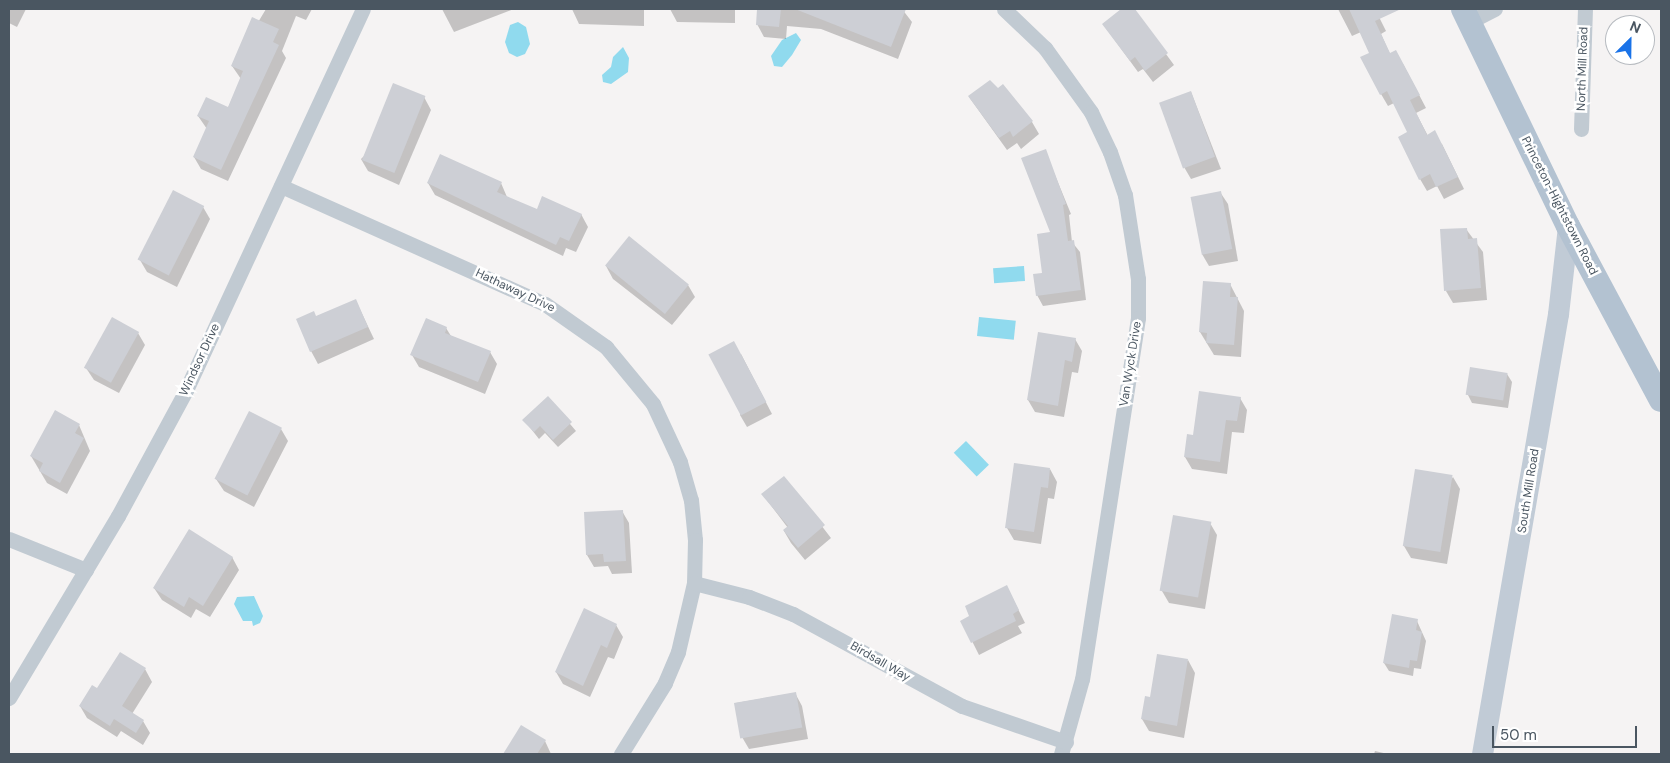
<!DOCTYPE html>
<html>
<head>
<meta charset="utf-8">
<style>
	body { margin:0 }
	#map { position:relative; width:1670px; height:763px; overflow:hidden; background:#f5f3f3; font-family:"DM Sans",sans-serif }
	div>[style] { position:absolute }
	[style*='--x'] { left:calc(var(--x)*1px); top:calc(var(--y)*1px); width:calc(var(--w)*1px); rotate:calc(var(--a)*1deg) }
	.water>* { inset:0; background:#90daee; transform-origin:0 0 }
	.shadow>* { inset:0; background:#0003 }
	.building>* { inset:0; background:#cdcfd5; transform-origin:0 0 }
	.minor>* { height:15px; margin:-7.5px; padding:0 7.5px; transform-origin:7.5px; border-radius:7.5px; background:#c1cad2 }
	.secondary>* { height:21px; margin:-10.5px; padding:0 10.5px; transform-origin:10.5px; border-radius:10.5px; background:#c1cbd6 }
	.primary>* { height:24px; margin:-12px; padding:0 12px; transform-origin:12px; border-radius:12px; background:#b3c2d1 }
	span { translate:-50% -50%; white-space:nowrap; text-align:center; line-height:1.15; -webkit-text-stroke:5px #fff; paint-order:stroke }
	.street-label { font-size:12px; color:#4a5661 }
	.frame { position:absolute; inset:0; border:10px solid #4a5661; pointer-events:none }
	.north { position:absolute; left:1605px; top:15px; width:50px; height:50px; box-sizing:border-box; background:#fff; border:1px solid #b7bbc0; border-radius:50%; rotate:23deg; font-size:14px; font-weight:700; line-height:20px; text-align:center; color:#4a5661 }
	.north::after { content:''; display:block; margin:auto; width:18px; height:22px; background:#1a73e8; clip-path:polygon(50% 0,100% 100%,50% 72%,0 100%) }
	.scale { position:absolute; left:1492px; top:726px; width:145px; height:22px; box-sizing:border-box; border:2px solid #4a5661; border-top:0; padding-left:6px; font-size:15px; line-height:18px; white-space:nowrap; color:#4a5661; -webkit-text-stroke:4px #fff; paint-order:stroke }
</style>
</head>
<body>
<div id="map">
	<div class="water">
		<div style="clip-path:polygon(518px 22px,526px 27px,530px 44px,525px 54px,517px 57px,509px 53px,505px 42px,510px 25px)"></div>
		<div style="clip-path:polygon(796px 33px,801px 40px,792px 55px,782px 67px,774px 66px,771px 56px,782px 40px)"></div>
		<div style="clip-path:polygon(623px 47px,629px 58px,628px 72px,611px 84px,603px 82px,602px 75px,611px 67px,613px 57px)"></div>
		<div style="left:1024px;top:266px;width:15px;height:31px;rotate:86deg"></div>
		<div style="left:979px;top:317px;width:37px;height:19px;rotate:6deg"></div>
		<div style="left:966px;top:441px;width:33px;height:17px;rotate:46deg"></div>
		<div style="clip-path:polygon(254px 596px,263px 616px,260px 623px,253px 626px,252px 621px,243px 621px,234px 604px,237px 597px)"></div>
	</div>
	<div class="shadow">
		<div style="clip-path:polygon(9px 9px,26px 9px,17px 27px,9px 23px)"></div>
		<div style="clip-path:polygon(266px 9px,312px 9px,306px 20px,296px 16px,282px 51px,286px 58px,228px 181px,201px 169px,194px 157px,207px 129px,198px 116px,228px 108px,241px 79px,232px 66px)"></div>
		<div style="clip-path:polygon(442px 9px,514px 9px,454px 32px)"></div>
		<div style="clip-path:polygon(572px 9px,644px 9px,644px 26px,579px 24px)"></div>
		<div style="clip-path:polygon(670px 9px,735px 9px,735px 23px,677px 22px)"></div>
		<div style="clip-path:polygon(759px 9px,902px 9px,912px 22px,898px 59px,821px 29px,787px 26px,786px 39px,764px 37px,757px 24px)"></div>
		<div style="clip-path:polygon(1123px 9px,1133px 9px,1174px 65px,1153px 82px,1143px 69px,1138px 72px,1103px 24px)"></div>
		<div style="clip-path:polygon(1338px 9px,1375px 9px,1386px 31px,1381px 34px,1390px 54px,1403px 64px,1426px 108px,1416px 113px,1428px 136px,1442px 144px,1464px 189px,1444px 199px,1437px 186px,1427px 191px,1420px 179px,1409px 132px,1394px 103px,1388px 106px,1381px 94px,1371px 53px,1361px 32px,1352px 36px)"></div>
		<div style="clip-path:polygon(1191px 92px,1221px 169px,1191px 179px,1184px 167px)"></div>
		<div style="clip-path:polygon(424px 97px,431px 110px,399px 185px,368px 171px,361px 159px)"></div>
		<div style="clip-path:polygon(969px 97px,1032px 122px,1039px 134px,1021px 149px,1017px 143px,1007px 150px)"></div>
		<div style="clip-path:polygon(1045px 151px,1071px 214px,1069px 215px,1072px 242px,1080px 252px,1086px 300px,1043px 306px,1037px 295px,1051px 233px)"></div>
		<div style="clip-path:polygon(428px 183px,501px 183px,507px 197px,537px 211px,581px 214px,588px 227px,576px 252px,566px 248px,563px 256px,435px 195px)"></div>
		<div style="clip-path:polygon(1220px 192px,1228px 204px,1238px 261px,1209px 266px,1202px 254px)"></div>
		<div style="clip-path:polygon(203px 207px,210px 219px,177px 287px,147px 272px,140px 260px)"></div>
		<div style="clip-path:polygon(1466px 229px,1483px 252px,1487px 300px,1453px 303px,1446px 291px)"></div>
		<div style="clip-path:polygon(606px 266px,688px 285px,695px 297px,672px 325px,613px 279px)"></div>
		<div style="clip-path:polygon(1230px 284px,1244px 311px,1241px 357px,1214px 355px,1200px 332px)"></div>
		<div style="clip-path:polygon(356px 301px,374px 339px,318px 364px,311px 351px,316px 318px)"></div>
		<div style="clip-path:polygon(446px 328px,451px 336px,490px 352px,497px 364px,485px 394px,419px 367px,412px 355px)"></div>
		<div style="clip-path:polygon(138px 333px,145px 345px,119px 393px,94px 380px,86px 368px)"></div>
		<div style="clip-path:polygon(1075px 339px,1082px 351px,1078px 373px,1072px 372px,1064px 417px,1035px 412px,1028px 400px)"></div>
		<div style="clip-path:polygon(741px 354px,772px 414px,747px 427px,740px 415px)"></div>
		<div style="clip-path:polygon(1507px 374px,1512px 382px,1508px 408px,1472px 403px,1468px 395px)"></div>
		<div style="clip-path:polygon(548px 398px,576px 431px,558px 447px,545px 433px,539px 439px,524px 420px)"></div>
		<div style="clip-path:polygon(1240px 398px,1247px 410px,1244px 433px,1232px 432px,1227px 474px,1192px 469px,1185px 457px,1194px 436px)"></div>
		<div style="clip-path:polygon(79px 425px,90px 451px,67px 494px,47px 483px,31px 456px)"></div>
		<div style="clip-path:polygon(281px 429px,288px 441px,254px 507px,224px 491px,216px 479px)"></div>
		<div style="clip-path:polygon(1050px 469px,1057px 482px,1054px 499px,1048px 498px,1041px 544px,1014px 540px,1007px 528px)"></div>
		<div style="clip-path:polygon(784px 477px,831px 538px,805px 560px,791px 543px,784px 531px,788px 528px,763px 495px)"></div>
		<div style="clip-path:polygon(1453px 477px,1460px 489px,1447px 564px,1411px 558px,1404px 546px)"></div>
		<div style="clip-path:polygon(622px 511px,629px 523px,632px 573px,612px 574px,608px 566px,594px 567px,587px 555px)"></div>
		<div style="clip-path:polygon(1210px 523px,1217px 535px,1205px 609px,1169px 603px,1162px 591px)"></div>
		<div style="clip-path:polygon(232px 557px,239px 570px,210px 617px,196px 609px,191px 618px,162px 600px,154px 588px)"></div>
		<div style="clip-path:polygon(1013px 599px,1025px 623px,1018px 626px,1022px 633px,979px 655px,962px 621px)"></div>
		<div style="clip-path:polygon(1417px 621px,1426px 641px,1421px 669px,1414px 668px,1413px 676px,1389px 671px,1384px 663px)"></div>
		<div style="clip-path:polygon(616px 625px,623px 637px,614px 659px,608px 657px,590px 697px,563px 684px,556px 672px)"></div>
		<div style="clip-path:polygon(121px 654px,145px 669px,152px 682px,132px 714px,143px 721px,150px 733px,143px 745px,121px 731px,117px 737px,87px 718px,80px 706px,98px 690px)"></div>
		<div style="clip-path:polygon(1188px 660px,1195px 673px,1184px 738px,1149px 731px,1142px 719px)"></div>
		<div style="clip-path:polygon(795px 693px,802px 706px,808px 739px,749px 749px,742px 737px,736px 703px)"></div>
		<div style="clip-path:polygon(521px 727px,545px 741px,551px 754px,504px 754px)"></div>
		<div style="clip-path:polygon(1375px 751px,1388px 754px,1374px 754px)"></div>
	</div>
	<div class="building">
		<div style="clip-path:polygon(757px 9px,781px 9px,779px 27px,756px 25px)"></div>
		<div style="clip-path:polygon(795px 9px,906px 9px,891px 47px)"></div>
		<div style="clip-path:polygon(1121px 9px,1135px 9px,1168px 53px,1145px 71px,1135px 57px,1130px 61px,1102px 24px)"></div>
		<div style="clip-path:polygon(1349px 9px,1401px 9px,1375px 21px,1390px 53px,1396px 50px,1420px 95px,1410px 100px,1427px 135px,1435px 130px,1458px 177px,1436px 187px,1430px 174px,1419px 180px,1398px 137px,1407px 132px,1387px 91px,1380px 95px,1360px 57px,1369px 53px)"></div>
		<div style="clip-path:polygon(252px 17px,279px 29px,273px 42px,279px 45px,221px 170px,193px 157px,209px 121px,197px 116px,206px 97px,228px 107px,243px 71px,231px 66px)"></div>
		<div style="clip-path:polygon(990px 80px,998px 88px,1003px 84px,1033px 121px,1013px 137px,1010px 131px,999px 138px,968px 96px)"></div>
		<div style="left:393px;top:83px;width:35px;height:83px;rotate:22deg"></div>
		<div style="left:1191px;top:91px;width:70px;height:34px;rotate:70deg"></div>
		<div style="clip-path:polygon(1046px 149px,1066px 204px,1063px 205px,1068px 241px,1074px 240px,1081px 290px,1036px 296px,1033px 274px,1042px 273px,1037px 234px,1050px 232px,1021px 158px)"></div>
		<div style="clip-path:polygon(440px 154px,502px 182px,497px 192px,537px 209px,542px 196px,582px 214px,569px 241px,560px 237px,556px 245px,427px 183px)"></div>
		<div style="left:173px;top:190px;width:35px;height:78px;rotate:27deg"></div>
		<div style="left:1221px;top:191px;width:59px;height:31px;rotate:79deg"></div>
		<div style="clip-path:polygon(1467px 228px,1468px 239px,1477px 238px,1481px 288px,1444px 291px,1440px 229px)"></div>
		<div style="left:629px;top:236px;width:77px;height:38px;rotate:39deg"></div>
		<div style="clip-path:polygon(1203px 281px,1231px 283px,1230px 297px,1238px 297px,1234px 345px,1206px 343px,1207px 333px,1199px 332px)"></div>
		<div style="clip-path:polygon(356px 299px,368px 327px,310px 352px,296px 319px,314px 311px,316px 316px)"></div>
		<div style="left:112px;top:317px;width:31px;height:58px;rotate:29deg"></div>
		<div style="clip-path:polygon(426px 318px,447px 327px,445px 333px,491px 351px,478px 382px,410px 355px)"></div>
		<div style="clip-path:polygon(1038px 332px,1076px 338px,1072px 362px,1065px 360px,1058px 406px,1027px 400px)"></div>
		<div style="left:734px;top:341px;width:69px;height:29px;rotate:62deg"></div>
		<div style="left:1470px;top:367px;width:38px;height:28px;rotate:9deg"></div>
		<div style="clip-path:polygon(1199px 391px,1241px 397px,1237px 421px,1226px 420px,1220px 462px,1184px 457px,1187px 434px,1193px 435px)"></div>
		<div style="clip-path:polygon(548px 396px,572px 422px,553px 440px,540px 426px,534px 432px,522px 420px)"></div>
		<div style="clip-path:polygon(55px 410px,80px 424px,75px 433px,84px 438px,60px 483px,39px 471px,43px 463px,30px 456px)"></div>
		<div style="left:249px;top:411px;width:37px;height:76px;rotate:27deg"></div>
		<div style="clip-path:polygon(1014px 463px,1050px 468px,1048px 488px,1041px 487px,1034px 532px,1005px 528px)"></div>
		<div style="left:1415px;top:469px;width:38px;height:78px;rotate:9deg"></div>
		<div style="clip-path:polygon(784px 476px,825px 525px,798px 548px,783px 530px,788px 526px,761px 494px)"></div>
		<div style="clip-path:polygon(623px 510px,626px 561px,604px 562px,603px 554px,586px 555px,584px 512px)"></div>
		<div style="left:1173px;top:515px;width:39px;height:77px;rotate:10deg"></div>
		<div style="clip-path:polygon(189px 529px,233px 557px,203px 606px,189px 597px,184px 607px,153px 588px)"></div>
		<div style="clip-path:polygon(1007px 585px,1019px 610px,1013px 614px,1016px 621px,971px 643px,960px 621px,969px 616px,965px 606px)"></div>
		<div style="clip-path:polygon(584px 608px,617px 624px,607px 648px,601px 645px,583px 686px,555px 672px)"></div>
		<div style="clip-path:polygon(1392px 614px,1418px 619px,1416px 630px,1422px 632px,1417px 661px,1410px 660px,1409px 668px,1383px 663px)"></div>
		<div style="clip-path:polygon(120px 652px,146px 668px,122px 706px,144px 720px,136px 733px,114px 719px,110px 726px,79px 706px,92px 685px,97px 688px)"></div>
		<div style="clip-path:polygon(1157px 654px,1188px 659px,1177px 726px,1141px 719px,1145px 696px,1150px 697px)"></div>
		<div style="left:796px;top:692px;width:36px;height:63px;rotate:80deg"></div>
		<div style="clip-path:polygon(521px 725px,546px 740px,537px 754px,503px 754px)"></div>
	</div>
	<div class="minor">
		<div style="--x:1004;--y:9;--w:57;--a:43.6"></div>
		<div style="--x:1045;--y:48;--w:79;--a:54.3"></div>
		<div style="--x:1091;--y:112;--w:44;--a:64.6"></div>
		<div style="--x:1110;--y:152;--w:46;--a:70.8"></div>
		<div style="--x:1125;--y:195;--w:85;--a:81.2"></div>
		<div style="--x:1138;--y:279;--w:39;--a:90"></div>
		<div style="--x:1138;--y:318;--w:365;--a:98.8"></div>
		<div style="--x:1082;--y:679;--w:78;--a:105.6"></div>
		<div style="--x:1469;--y:22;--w:29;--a:-27"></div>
		<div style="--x:1581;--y:129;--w:120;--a:-88.1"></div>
		<div style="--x:281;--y:186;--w:289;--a:24.1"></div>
		<div style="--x:545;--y:304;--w:75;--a:35.2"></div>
		<div style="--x:606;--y:347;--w:74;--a:50.5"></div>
		<div style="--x:653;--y:404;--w:64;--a:65"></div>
		<div style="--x:680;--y:462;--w:40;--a:74"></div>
		<div style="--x:691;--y:500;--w:40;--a:84.3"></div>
		<div style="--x:695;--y:540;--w:43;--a:91.3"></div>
		<div style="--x:694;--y:583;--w:71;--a:103.1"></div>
		<div style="--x:678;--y:652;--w:34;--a:113"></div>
		<div style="--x:665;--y:683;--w:84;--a:121.8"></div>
		<div style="--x:9;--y:539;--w:83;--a:21.9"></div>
		<div style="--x:694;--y:583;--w:57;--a:14.3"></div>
		<div style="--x:749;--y:597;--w:47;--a:21.1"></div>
		<div style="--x:793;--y:614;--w:192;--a:28.6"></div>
		<div style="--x:962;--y:706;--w:110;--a:19.1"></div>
		<div style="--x:9;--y:698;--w:212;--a:-59.1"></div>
		<div style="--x:118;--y:516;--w:143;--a:-61.6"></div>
		<div style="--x:186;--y:390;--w:420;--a:-65.1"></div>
	</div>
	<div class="secondary">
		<div style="--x:1482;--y:754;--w:447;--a:-80.2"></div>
		<div style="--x:1558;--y:314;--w:89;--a:-83.5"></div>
	</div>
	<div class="primary">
		<div style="--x:1463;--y:9;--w:241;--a:64.2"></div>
		<div style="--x:1568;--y:226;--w:197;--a:61.9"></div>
	</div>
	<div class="street-label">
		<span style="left:1583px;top:69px;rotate:-88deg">North Mill Road</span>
		<span style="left:1559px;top:206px;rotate:63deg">Princeton-Hightstown Road</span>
		<span style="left:515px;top:291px;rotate:25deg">Hathaway Drive</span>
		<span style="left:200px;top:360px;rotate:-65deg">Windsor Drive</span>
		<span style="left:1131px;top:364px;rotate:-81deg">Van Wyck Drive</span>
		<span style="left:1529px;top:491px;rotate:-81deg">South Mill Road</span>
		<span style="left:880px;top:662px;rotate:30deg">Birdsall Way</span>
	</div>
	<div class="frame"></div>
	<div class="north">N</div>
	<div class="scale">50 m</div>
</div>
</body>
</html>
